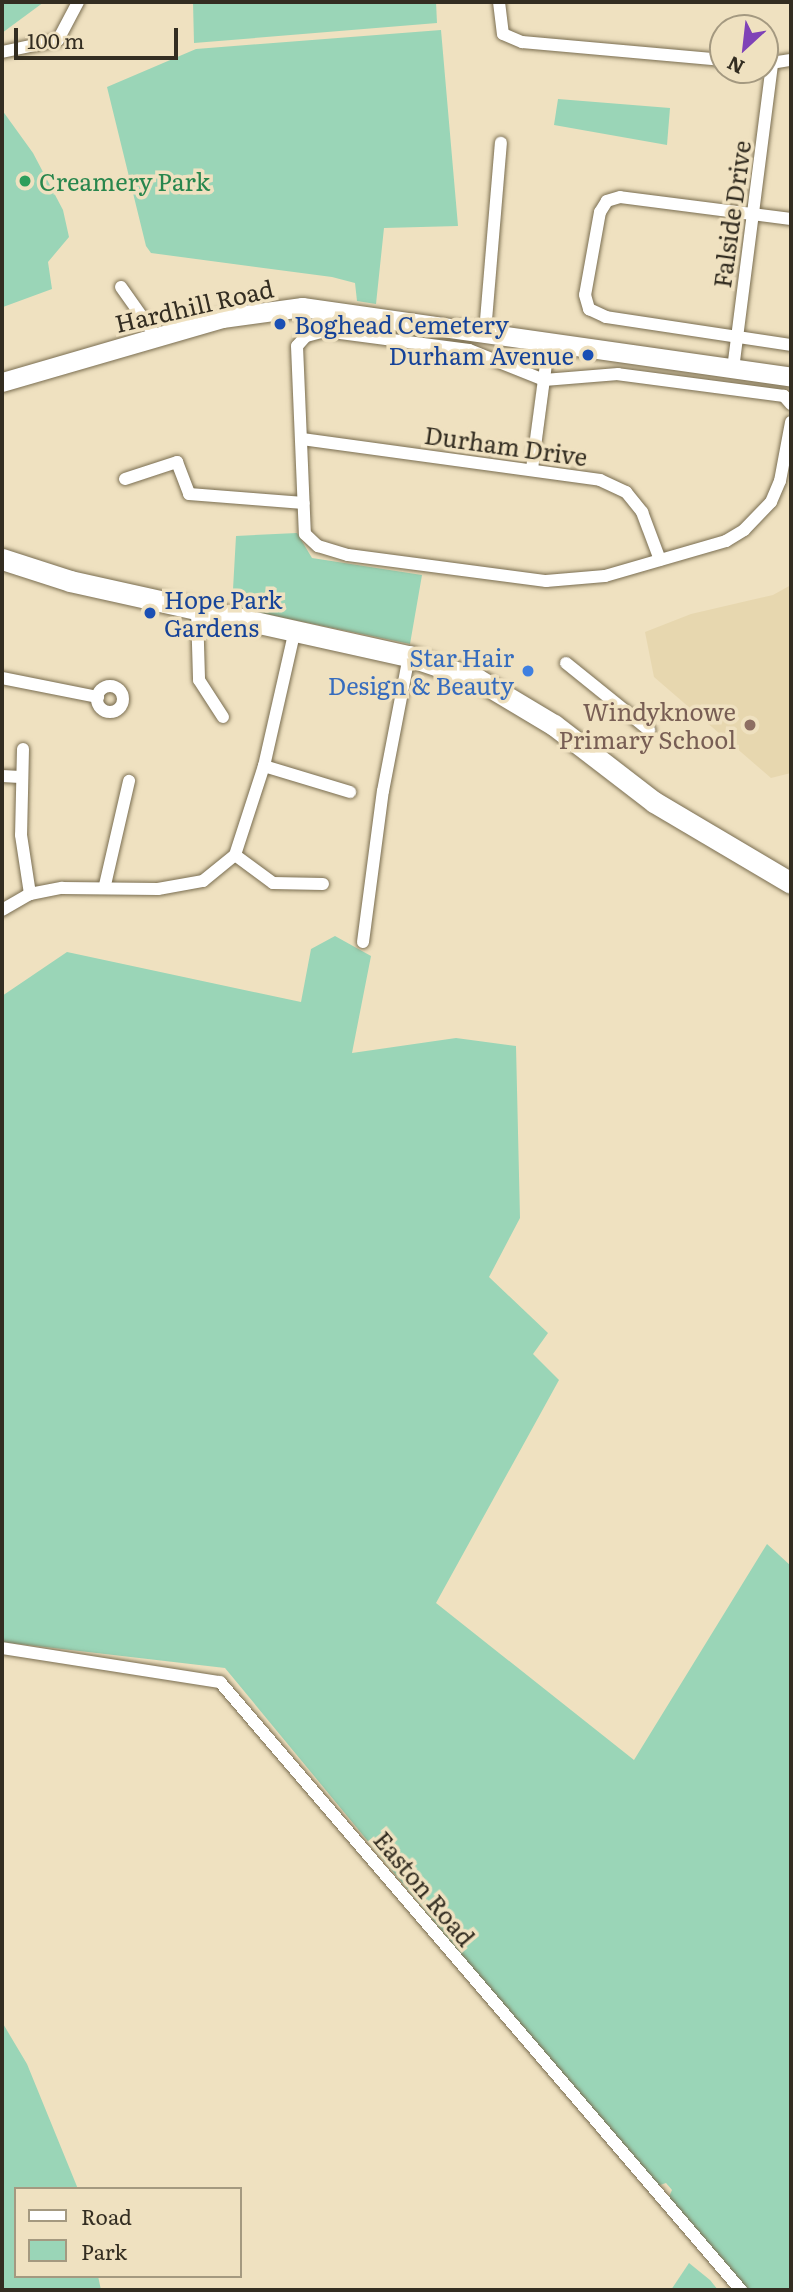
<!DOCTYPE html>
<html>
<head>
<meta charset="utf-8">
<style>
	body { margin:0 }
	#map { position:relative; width:793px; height:2292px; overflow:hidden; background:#efe1c0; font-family:Literata,serif }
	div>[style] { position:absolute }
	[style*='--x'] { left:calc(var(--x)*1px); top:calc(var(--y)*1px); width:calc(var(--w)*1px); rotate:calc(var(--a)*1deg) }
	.built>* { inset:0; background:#e7d7af }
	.green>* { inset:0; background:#9ad5b7 }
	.roads { filter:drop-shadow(0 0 2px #796d50) drop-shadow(0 0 2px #796d50) }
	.street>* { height:12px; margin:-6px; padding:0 6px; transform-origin:6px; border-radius:6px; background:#fff }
	.street>.ring { margin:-6px; padding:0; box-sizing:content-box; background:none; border:12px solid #fff; border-radius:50% }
	.secondary>* { height:19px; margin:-9.5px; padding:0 9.5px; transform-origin:9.5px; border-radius:9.5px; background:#fff }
	.primary>* { height:21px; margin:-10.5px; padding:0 10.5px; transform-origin:10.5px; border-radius:10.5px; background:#fff }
	.dots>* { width:19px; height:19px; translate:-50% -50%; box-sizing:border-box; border:4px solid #efe1c0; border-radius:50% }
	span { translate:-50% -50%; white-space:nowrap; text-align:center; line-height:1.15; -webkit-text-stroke:7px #efe1c0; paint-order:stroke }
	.leisure-label { font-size:24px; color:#27864d }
	.left { translate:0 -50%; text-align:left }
	.street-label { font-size:24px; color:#332d21 }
	.transit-label { font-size:24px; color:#164399 }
	.right { translate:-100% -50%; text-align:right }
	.shop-label { font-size:24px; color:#366cbe }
	.education-label { font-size:24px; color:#785e54 }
	.frame { position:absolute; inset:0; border:4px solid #332d21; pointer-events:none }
	.legend { position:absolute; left:14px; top:2187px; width:228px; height:91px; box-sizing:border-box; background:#efe1c0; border:2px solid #a49980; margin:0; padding:9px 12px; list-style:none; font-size:21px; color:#332d21 }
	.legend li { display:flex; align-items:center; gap:14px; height:35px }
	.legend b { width:35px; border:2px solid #a49980 }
	.north { position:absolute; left:709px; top:14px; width:70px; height:70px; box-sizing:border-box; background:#efe1c0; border:2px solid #a49980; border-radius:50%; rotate:207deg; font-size:19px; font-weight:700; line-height:28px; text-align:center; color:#332d21 }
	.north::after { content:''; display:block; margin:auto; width:24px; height:32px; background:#7f42b7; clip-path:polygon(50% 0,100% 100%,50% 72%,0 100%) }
	.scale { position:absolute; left:14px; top:28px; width:164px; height:32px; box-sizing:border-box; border:4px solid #332d21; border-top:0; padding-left:9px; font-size:21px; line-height:24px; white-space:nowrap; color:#332d21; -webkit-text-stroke:5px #efe1c0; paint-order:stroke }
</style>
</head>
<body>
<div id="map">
	<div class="built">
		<div style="clip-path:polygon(791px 585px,791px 773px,771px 778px,654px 677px,645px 632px,691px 614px,773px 595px)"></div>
	</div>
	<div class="green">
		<div style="clip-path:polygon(2px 2px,44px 2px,2px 33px)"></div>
		<div style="clip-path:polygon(193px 2px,436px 2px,437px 23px,194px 43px)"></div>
		<div style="clip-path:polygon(441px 30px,458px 226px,384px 228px,376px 304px,357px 301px,355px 283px,332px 277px,151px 253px,146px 246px,107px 87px,196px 49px)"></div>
		<div style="clip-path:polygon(558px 99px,670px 108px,667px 145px,554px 125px)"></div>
		<div style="clip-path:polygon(2px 110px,33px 153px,63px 210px,69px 237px,48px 262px,52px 289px,3px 307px)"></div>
		<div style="clip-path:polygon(297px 533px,312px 558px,422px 575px,410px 644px,232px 607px,236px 536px)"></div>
		<div style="clip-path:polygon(335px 936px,371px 956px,352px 1053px,456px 1038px,516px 1046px,520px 1218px,489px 1277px,548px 1333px,533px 1354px,559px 1380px,436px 1603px,634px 1760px,767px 1544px,791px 1566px,791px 2290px,748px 2290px,737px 2281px,668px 2199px,672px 2190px,666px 2183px,657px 2186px,560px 2074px,225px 1668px,2px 1642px,2px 996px,67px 952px,301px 1002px,311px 949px)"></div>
		<div style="clip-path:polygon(2px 2022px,27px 2064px,78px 2189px,16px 2189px,16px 2276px,98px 2276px,101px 2290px,2px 2290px)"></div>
		<div style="clip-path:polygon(689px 2263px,710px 2280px,718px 2290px,671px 2290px)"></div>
	</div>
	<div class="roads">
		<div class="street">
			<div style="--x:499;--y:2;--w:32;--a:83"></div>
			<div style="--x:503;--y:34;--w:21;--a:23"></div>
			<div style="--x:522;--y:42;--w:202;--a:5.1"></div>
			<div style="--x:2;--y:52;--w:57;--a:-12.1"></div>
			<div style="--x:58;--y:40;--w:43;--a:-62.2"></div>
			<div style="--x:765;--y:64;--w:26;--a:-9"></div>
			<div style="--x:791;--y:219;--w:172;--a:-172.7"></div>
			<div style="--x:620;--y:197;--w:14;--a:163"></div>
			<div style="--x:607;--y:201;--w:13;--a:122"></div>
			<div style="--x:600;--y:212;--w:84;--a:100.2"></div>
			<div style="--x:585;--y:295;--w:15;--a:74"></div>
			<div style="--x:589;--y:309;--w:19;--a:25"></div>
			<div style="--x:606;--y:317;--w:187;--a:8.6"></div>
			<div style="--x:121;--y:287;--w:59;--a:54.7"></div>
			<div style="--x:485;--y:332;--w:190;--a:-85.2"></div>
			<div style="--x:733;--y:369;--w:306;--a:-82.7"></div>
			<div style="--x:791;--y:404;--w:11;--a:-131"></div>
			<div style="--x:784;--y:396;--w:167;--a:-172.5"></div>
			<div style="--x:618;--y:374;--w:74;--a:175.4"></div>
			<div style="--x:544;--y:380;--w:81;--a:-158.2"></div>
			<div style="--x:469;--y:350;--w:145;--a:-172.5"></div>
			<div style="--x:325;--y:331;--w:20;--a:165"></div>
			<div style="--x:306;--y:336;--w:13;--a:132"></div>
			<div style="--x:297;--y:346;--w:188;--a:87.6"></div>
			<div style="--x:305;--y:534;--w:18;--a:43"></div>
			<div style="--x:318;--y:546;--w:31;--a:17"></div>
			<div style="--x:348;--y:555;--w:200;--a:7.5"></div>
			<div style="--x:546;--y:581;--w:59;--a:-4.8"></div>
			<div style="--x:605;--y:576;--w:126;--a:-16.1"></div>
			<div style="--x:726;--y:541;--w:21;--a:-31"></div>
			<div style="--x:744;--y:530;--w:39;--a:-46"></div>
			<div style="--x:771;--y:502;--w:23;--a:-67"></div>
			<div style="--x:780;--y:481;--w:60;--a:-79.4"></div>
			<div style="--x:302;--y:439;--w:301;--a:7.8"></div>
			<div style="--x:600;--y:480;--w:29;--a:25"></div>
			<div style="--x:626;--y:492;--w:26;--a:51"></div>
			<div style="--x:642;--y:512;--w:51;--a:69.4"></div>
			<div style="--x:532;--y:469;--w:129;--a:-82.4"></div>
			<div style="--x:125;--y:479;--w:55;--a:-18.1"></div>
			<div style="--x:177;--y:462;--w:34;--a:69"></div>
			<div style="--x:189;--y:494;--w:115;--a:4.5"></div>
			<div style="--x:197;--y:611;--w:69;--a:88.3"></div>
			<div style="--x:199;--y:680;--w:44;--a:57"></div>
			<div style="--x:566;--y:663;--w:107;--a:38.9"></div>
			<div style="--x:2;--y:678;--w:98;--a:11.2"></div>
			<div class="ring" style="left:97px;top:686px;width:14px;height:14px"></div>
			<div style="--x:23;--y:749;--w:86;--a:91.3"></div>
			<div style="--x:21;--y:835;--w:60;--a:81.3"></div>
			<div style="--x:264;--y:766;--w:90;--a:16.8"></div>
			<div style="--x:2;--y:776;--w:18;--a:3"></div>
			<div style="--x:235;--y:855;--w:47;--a:36.4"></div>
			<div style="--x:273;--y:883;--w:50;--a:1.1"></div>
			<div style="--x:105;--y:885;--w:107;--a:-77"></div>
			<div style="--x:2;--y:910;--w:32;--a:-30"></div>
			<div style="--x:30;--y:894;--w:33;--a:-11"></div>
			<div style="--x:62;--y:888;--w:96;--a:0.6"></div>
			<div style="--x:158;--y:889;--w:46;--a:-10.1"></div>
			<div style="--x:203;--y:881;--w:41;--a:-39.1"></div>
			<div style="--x:235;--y:855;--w:94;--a:-72"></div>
			<div style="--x:264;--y:766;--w:135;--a:-77.2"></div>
			<div style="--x:363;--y:942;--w:152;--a:-82.5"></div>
			<div style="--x:383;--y:791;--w:137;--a:-79.1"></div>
			<div style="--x:2;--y:1648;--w:221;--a:8.9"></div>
			<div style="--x:220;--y:1682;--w:801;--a:49.41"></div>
		</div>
		<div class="secondary">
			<div style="--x:2;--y:382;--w:229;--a:-16.2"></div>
			<div style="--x:222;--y:318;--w:81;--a:-7.8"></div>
			<div style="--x:302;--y:307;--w:494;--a:8.1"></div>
		</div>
		<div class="primary">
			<div style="--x:2;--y:559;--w:71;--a:17.9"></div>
			<div style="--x:70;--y:581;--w:347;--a:12.5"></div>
			<div style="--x:409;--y:656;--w:72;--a:18.7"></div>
			<div style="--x:477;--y:679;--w:90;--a:30.9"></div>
			<div style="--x:554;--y:725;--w:126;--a:37.6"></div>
			<div style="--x:654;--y:802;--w:159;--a:30.6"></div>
		</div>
	</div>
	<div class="dots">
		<div style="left:25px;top:181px;background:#2e9e5b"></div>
		<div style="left:280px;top:324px;background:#1a4fb4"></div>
		<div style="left:588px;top:355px;background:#1a4fb4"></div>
		<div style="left:150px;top:613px;background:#1a4fb4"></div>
		<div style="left:528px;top:671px;background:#3f7fe0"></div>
		<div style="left:750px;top:725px;background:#8d6e63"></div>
	</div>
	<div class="leisure-label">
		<span class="left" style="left:39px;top:181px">Creamery Park</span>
	</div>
	<div class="street-label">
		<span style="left:731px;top:214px;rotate:-82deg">Falside Drive</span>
		<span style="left:194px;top:305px;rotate:-13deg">Hardhill Road</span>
		<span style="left:506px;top:445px;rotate:8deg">Durham Drive</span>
		<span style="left:425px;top:1888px;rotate:50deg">Easton Road</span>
	</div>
	<div class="transit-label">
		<span class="left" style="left:294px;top:324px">Boghead Cemetery</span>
		<span class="right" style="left:574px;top:355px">Durham Avenue</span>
		<span class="left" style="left:164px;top:613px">Hope Park<br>Gardens</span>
	</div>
	<div class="shop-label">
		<span class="right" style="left:514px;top:671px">Star Hair<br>Design &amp; Beauty</span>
	</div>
	<div class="education-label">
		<span class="right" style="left:736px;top:725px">Windyknowe<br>Primary School</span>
	</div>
	<div class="frame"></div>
	<ul class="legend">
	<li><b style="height:9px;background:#fff"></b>Road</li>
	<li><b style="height:19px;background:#9ad5b7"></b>Park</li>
	</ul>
	<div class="north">N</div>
	<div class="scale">100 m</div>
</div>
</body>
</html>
